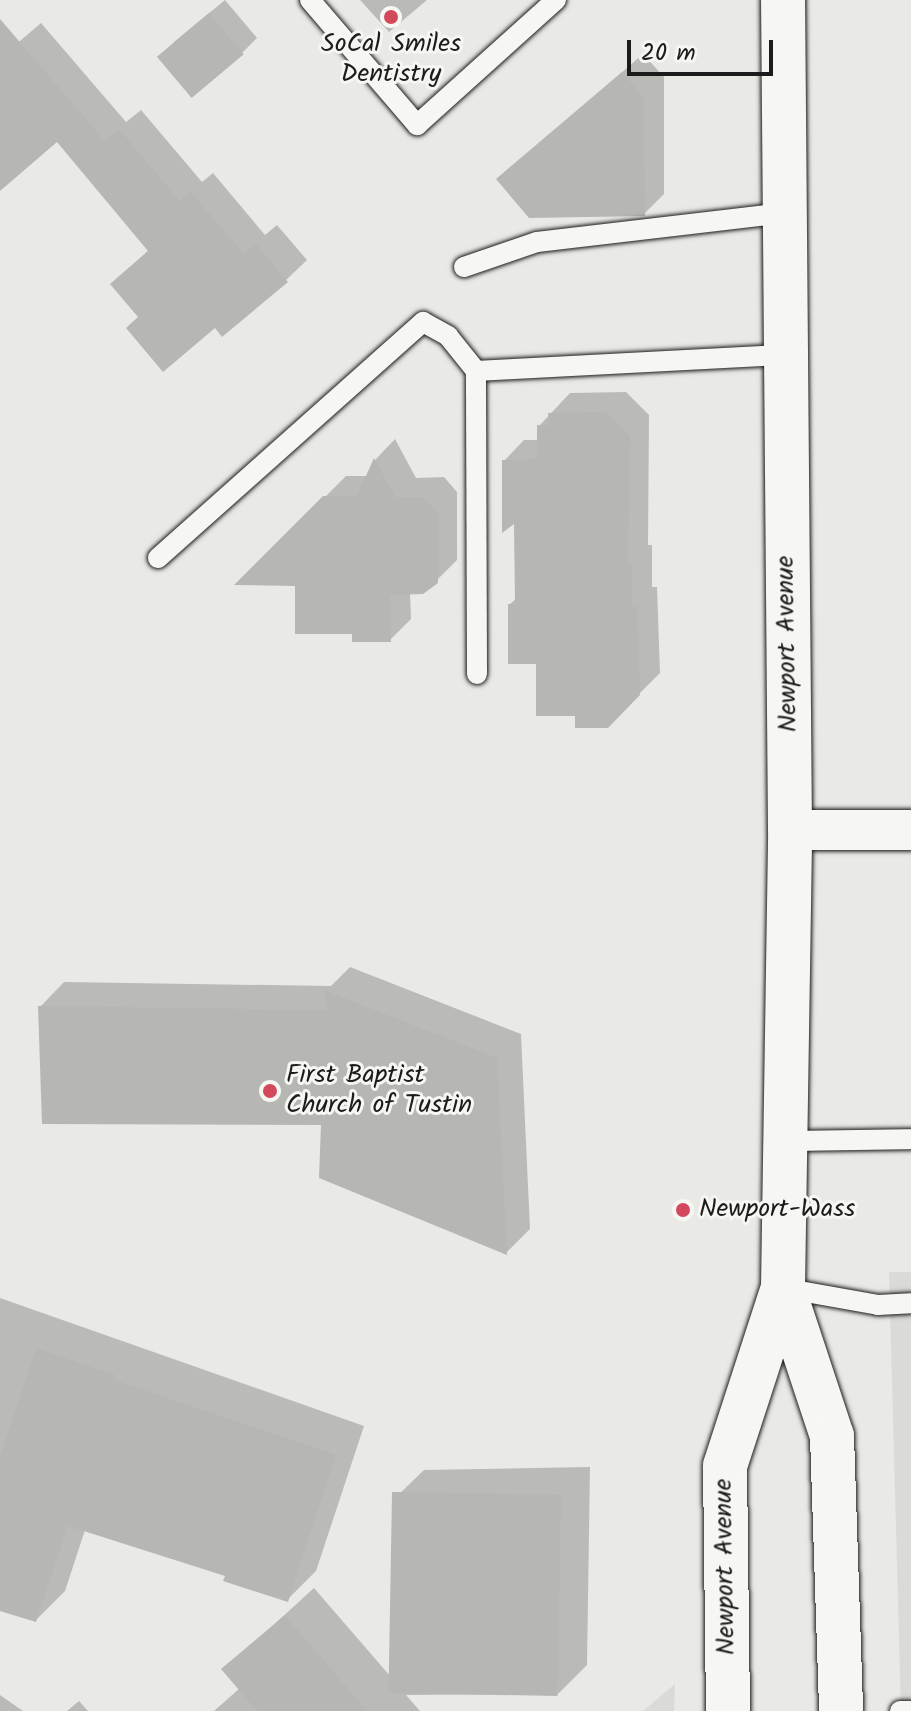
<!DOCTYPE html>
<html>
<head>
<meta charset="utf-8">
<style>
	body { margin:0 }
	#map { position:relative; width:911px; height:1711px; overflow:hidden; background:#e9e9e5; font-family:Kalam,sans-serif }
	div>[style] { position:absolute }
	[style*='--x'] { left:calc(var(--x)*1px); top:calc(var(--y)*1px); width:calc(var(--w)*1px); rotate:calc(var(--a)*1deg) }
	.built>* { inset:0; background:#dadad6 }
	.shadow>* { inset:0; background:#0003 }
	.building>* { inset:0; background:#b6b6b3; transform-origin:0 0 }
	.roads { filter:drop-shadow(0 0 2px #1c1c1c) drop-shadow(0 0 2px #1c1c1c) }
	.lane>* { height:20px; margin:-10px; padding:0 10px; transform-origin:10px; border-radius:10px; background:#f6f6f2 }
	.street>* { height:40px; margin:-20px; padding:0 20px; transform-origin:20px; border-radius:20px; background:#f6f6f2 }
	.primary>* { height:44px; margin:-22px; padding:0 22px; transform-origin:22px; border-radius:22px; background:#f6f6f2 }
	.dots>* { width:22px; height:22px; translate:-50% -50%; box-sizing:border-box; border:4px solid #f6f6f2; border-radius:50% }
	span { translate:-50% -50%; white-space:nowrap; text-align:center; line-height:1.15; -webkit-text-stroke:6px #f6f6f2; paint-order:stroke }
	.poi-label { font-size:26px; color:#1c1c1c }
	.left { translate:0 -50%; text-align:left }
	.street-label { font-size:26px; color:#1c1c1c }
	.scale { position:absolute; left:627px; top:40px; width:146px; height:36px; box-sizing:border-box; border:4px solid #1c1c1c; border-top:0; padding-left:10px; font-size:24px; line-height:28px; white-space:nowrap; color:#1c1c1c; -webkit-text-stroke:6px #f6f6f2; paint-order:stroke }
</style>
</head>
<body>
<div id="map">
	<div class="built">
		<div style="clip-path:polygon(889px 1272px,911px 1272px,911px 1711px,901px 1711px)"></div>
		<div style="clip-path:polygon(675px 1684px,674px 1711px,643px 1711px)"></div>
	</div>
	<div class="shadow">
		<div style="clip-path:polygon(225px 0,257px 38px,242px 53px,174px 42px)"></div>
		<div style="clip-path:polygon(360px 0,427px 0,389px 32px)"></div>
		<div style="clip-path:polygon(41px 23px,126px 122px,141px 110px,202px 182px,213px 173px,265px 235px,277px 225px,307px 260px,286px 280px,215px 325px,140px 317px,113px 284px,149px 250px,57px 140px,0 183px,0 58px)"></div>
		<div style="clip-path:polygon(643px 54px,664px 77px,664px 194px,644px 214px,499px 179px)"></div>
		<div style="clip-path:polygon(626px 392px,649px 415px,648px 545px,652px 545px,652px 587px,657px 587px,660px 673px,607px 726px,538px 662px,510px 604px,517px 598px,516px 520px,504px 461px,524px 440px,539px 440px,539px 426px,570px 393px)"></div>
		<div style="clip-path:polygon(395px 439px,416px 478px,444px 477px,457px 492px,457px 560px,436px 581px,410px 592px,411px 619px,390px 640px,354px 632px,297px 584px,239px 583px,346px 476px,368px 476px,376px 459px)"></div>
		<div style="clip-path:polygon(350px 967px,521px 1034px,530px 1229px,506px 1253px,323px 1123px,40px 1007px,64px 982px,331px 986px)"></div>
		<div style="clip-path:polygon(0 1298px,364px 1426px,316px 1571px,287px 1600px,227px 1575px,85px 1530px,65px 1591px,36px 1620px,0 1608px)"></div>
		<div style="clip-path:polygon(590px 1467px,587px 1665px,558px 1694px,406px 1695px,420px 1711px,214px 1711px,240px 1688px,224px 1670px,314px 1588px,397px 1684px,394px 1499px,424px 1470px)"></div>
		<div style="clip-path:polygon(0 1695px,23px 1711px,0 1711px)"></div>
		<div style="clip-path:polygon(79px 1701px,88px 1711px,67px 1711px)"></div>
	</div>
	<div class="building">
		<div style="left:209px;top:13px;width:54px;height:68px;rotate:50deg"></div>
		<div style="clip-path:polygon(0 19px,105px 141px,119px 129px,180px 201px,191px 192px,244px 254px,256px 244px,288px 282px,222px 337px,215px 328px,163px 372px,126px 328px,138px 317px,110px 284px,148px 251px,57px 142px,0 191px)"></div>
		<div style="clip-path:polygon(622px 72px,644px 98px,645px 216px,529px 218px,496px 179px)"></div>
		<div style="clip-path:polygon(605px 412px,630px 436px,628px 564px,632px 564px,632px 607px,637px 607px,640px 695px,608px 728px,575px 728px,575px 716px,536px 716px,536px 664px,508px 664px,508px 604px,515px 604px,514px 524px,502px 533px,502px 460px,537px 459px,537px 425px,549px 425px,548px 413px)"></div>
		<div style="clip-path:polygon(374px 458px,395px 497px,423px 497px,438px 513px,438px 583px,423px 594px,390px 595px,391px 642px,352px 642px,352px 634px,295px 634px,295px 586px,234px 585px,323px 496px,357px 496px)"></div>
		<div style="clip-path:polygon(324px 990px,497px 1058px,507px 1255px,319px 1178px,321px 1125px,42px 1124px,38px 1006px,327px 1010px)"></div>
		<div style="clip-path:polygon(36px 1348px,115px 1375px,114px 1380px,336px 1455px,288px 1602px,223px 1581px,225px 1576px,68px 1526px,36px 1622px,0 1611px,0 1456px)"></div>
		<div style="left:561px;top:1495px;width:201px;height:169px;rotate:91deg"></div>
		<div style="clip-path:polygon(285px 1615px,367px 1711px,257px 1711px,221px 1669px)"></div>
	</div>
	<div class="roads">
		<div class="lane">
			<div style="--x:310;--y:0;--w:165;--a:49.4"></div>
			<div style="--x:417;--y:125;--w:187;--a:-42"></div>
			<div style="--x:464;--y:267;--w:77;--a:-18.9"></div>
			<div style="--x:537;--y:242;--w:249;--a:-6.7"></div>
			<div style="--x:158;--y:558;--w:355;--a:-41.7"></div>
			<div style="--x:423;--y:322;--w:29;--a:29"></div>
			<div style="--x:448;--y:336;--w:45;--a:51.3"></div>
			<div style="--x:477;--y:674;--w:303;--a:-90.2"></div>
			<div style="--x:476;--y:371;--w:310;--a:-3"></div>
			<div style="--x:786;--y:1141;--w:125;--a:-0.9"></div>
			<div style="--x:783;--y:1288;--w:97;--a:10.1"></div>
			<div style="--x:878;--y:1305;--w:33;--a:-3"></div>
			<div style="--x:900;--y:1711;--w:11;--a:0"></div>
		</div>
		<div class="street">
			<div style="--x:790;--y:830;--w:121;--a:0"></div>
		</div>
		<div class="primary">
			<div style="--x:783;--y:1288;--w:156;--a:71.7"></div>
			<div style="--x:832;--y:1436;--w:275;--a:88.1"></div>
			<div style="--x:728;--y:1711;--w:245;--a:-90.7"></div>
			<div style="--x:725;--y:1466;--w:187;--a:-72"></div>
			<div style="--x:783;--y:1288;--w:458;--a:-89.1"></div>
			<div style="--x:790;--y:830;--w:830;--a:-90.48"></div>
		</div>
	</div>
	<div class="dots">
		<div style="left:391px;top:17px;background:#d1495b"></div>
		<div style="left:270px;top:1091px;background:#d1495b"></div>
		<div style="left:683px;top:1210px;background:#d1495b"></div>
	</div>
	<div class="poi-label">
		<span style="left:391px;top:60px">SoCal Smiles<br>Dentistry</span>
		<span class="left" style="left:286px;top:1091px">First Baptist<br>Church of Tustin</span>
		<span class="left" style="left:699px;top:1210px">Newport-Wass</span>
	</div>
	<div class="street-label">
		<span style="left:788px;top:644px;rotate:-91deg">Newport Avenue</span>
		<span style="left:726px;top:1567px;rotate:-91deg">Newport Avenue</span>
	</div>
	<div class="scale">20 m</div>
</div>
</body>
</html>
